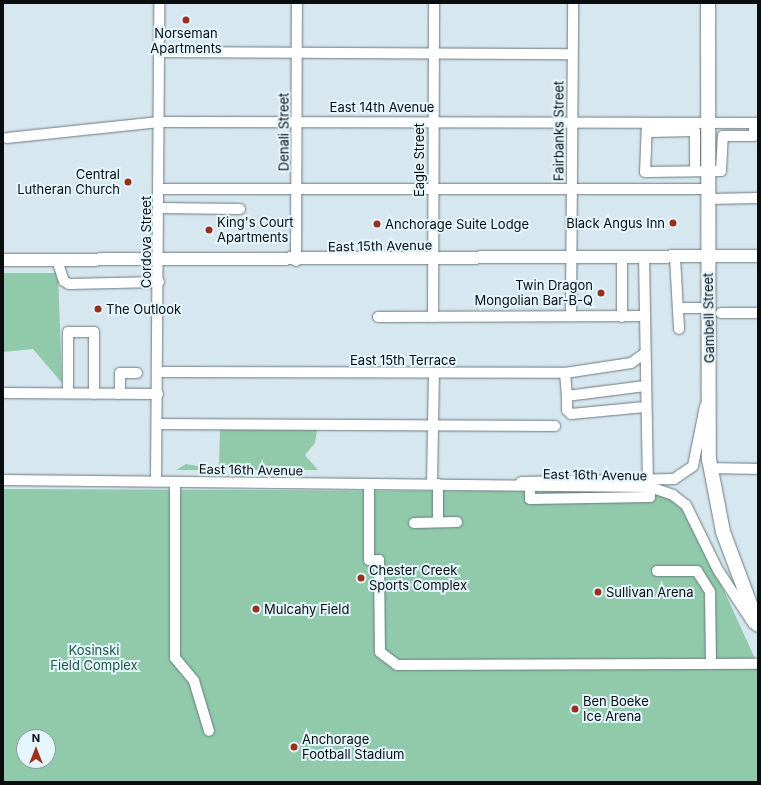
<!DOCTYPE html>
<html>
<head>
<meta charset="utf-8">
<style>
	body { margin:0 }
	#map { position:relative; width:761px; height:785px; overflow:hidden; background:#d7e7ef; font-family:Inter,sans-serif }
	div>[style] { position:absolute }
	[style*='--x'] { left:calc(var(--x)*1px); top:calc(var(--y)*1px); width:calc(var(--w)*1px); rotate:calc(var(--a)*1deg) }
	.green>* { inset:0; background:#90caab }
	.roads { filter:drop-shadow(0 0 1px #6b7980) drop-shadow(0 0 1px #6b7980) }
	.minor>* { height:10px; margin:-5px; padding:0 5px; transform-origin:5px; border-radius:5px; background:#fff }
	.major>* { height:12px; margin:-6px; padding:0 6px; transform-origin:6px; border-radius:6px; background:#fff }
	.highway>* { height:14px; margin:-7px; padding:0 7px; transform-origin:7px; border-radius:7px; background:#fff }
	.dots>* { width:11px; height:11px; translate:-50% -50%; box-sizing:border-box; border:2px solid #e4f5fc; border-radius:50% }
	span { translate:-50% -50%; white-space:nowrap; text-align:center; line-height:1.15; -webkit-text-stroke:4px #e4f5fc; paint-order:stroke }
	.poi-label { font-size:13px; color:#080d10 }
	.right { translate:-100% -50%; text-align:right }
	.left { translate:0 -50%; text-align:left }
	.street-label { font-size:13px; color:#080d10 }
	.park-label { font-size:13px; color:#205a40 }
	.frame { position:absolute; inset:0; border:4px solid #080d10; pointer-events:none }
	.north { position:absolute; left:16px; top:729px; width:40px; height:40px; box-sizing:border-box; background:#e4f5fc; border:1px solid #8c989e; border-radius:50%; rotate:0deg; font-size:11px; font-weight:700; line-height:16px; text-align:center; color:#080d10 }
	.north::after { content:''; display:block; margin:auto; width:14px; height:18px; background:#9a301c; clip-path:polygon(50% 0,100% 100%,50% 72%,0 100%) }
</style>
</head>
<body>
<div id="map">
	<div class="green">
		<div style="clip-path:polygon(3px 273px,58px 273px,62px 383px,33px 349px,3px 352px)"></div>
		<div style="clip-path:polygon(220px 429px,317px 430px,315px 443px,305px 455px,318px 470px,176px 470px,186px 464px,202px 467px,219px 465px)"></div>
		<div style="clip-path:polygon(evenodd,3px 489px,679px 492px,758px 665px,758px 782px,3px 782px,3px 489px,24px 737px,48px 737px,48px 761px,24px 761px,24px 737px)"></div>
	</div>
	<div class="roads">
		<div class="minor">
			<div style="--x:159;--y:52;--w:413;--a:0.3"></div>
			<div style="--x:647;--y:123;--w:49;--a:92.3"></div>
			<div style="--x:645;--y:172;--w:76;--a:-0.8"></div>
			<div style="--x:721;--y:171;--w:35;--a:-87"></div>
			<div style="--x:723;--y:136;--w:31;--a:0"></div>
			<div style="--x:754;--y:136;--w:13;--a:-90"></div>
			<div style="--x:647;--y:132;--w:48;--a:-1.2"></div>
			<div style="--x:695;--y:131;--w:40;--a:90"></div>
			<div style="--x:7;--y:138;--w:153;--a:-6"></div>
			<div style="--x:159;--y:122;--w:599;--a:0.1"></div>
			<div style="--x:159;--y:189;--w:549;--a:0"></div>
			<div style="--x:708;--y:199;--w:50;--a:-1.1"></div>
			<div style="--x:159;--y:208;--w:81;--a:0.7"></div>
			<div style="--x:644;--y:257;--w:222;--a:89"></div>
			<div style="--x:675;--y:257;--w:72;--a:86.8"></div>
			<div style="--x:622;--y:258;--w:59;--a:90"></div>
			<div style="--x:57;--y:260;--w:22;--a:72"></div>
			<div style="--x:64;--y:281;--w:6;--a:31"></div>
			<div style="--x:69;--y:284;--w:90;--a:-1.3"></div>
			<div style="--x:296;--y:261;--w:258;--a:-89.8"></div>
			<div style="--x:678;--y:308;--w:31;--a:0"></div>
			<div style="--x:571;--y:312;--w:309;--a:-89.6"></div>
			<div style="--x:721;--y:313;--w:37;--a:0"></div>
			<div style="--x:378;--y:317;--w:266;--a:-0.2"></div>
			<div style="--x:433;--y:317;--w:314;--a:-89.8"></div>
			<div style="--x:159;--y:372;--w:406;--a:0.1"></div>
			<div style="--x:565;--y:373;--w:67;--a:-8.6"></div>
			<div style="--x:631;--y:363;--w:16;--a:-35"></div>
			<div style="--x:565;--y:373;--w:23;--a:85"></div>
			<div style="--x:645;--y:386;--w:79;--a:172.7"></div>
			<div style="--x:567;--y:396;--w:14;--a:90"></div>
			<div style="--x:567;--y:410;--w:6;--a:45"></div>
			<div style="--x:571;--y:414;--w:74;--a:-5.4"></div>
			<div style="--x:3;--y:393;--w:155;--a:0.4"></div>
			<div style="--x:68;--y:393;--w:61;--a:-90"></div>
			<div style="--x:68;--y:332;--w:26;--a:0"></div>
			<div style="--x:94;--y:332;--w:62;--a:90"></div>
			<div style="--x:120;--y:394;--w:21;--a:-90"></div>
			<div style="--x:120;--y:373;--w:17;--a:0"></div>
			<div style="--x:157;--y:424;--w:398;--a:0.3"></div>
			<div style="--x:710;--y:468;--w:48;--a:1.2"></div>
			<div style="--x:3;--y:480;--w:647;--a:0.62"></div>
			<div style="--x:650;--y:487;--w:24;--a:19"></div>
			<div style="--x:673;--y:495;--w:16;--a:38"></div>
			<div style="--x:686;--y:505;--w:72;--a:63.8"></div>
			<div style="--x:718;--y:570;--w:64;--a:56.6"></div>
			<div style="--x:156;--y:481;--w:478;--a:-89.6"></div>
			<div style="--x:175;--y:482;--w:176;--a:90"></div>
			<div style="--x:175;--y:658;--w:30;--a:50"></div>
			<div style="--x:194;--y:681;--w:52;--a:73.3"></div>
			<div style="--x:521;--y:482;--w:153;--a:-1.1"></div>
			<div style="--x:674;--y:479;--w:23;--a:-34"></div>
			<div style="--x:693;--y:466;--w:61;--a:-78.7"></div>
			<div style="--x:369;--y:484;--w:76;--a:90"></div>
			<div style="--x:369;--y:560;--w:10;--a:0"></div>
			<div style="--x:379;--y:560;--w:92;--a:89.4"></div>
			<div style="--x:380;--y:652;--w:21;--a:37"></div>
			<div style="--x:397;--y:665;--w:361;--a:-0.2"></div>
			<div style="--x:432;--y:484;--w:110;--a:-89"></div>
			<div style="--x:530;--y:487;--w:12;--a:90"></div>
			<div style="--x:530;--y:499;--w:120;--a:-1"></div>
			<div style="--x:650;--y:497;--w:10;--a:-90"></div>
			<div style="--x:438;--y:522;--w:38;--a:-90"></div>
			<div style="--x:414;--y:523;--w:43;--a:-1.3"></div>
			<div style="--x:657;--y:571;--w:40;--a:0"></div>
			<div style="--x:697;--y:571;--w:25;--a:58"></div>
			<div style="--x:710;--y:592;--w:72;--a:89.2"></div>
		</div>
		<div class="major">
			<div style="--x:3;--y:260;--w:755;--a:-0.3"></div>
		</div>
		<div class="highway">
			<div style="--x:708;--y:3;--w:456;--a:89.9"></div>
			<div style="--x:709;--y:459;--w:74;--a:79.1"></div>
			<div style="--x:723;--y:532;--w:99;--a:69.4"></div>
		</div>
	</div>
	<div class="dots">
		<div style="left:186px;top:20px;background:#9a301c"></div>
		<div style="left:128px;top:182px;background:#9a301c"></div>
		<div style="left:673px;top:223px;background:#9a301c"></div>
		<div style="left:377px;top:224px;background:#9a301c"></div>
		<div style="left:209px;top:230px;background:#9a301c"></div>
		<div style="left:601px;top:293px;background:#9a301c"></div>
		<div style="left:98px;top:309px;background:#9a301c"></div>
		<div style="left:361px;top:578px;background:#9a301c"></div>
		<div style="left:598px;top:592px;background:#9a301c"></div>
		<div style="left:256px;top:609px;background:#9a301c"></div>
		<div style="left:575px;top:709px;background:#9a301c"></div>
		<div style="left:294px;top:747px;background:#9a301c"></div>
	</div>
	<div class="poi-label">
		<span style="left:186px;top:41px">Norseman<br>Apartments</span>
		<span class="right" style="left:120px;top:182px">Central<br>Lutheran Church</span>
		<span class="left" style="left:217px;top:230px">King's Court<br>Apartments</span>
		<span class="right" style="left:665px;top:223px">Black Angus Inn</span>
		<span class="left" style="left:385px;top:224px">Anchorage Suite Lodge</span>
		<span class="right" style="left:593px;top:293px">Twin Dragon<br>Mongolian Bar-B-Q</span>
		<span class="left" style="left:106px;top:309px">The Outlook</span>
		<span class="left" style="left:369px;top:578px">Chester Creek<br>Sports Complex</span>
		<span class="left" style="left:606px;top:592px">Sullivan Arena</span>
		<span class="left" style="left:264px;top:609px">Mulcahy Field</span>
		<span class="left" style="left:583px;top:709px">Ben Boeke<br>Ice Arena</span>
		<span class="left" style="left:302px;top:747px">Anchorage<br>Football Stadium</span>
	</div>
	<div class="street-label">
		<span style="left:382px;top:107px">East 14th Avenue</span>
		<span style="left:559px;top:131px;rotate:-90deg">Fairbanks Street</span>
		<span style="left:284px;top:132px;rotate:-90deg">Denali Street</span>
		<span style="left:419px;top:160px;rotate:-90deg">Eagle Street</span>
		<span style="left:146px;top:242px;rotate:-90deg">Cordova Street</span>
		<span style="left:380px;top:246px;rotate:-1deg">East 15th Avenue</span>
		<span style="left:709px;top:318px;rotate:-91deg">Gambell Street</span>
		<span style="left:403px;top:360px">East 15th Terrace</span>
		<span style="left:251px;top:470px;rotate:1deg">East 16th Avenue</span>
		<span style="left:595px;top:475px;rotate:1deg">East 16th Avenue</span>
	</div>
	<div class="park-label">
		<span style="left:94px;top:658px">Kosinski<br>Field Complex</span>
	</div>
	<div class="frame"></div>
	<div class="north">N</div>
</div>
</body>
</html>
